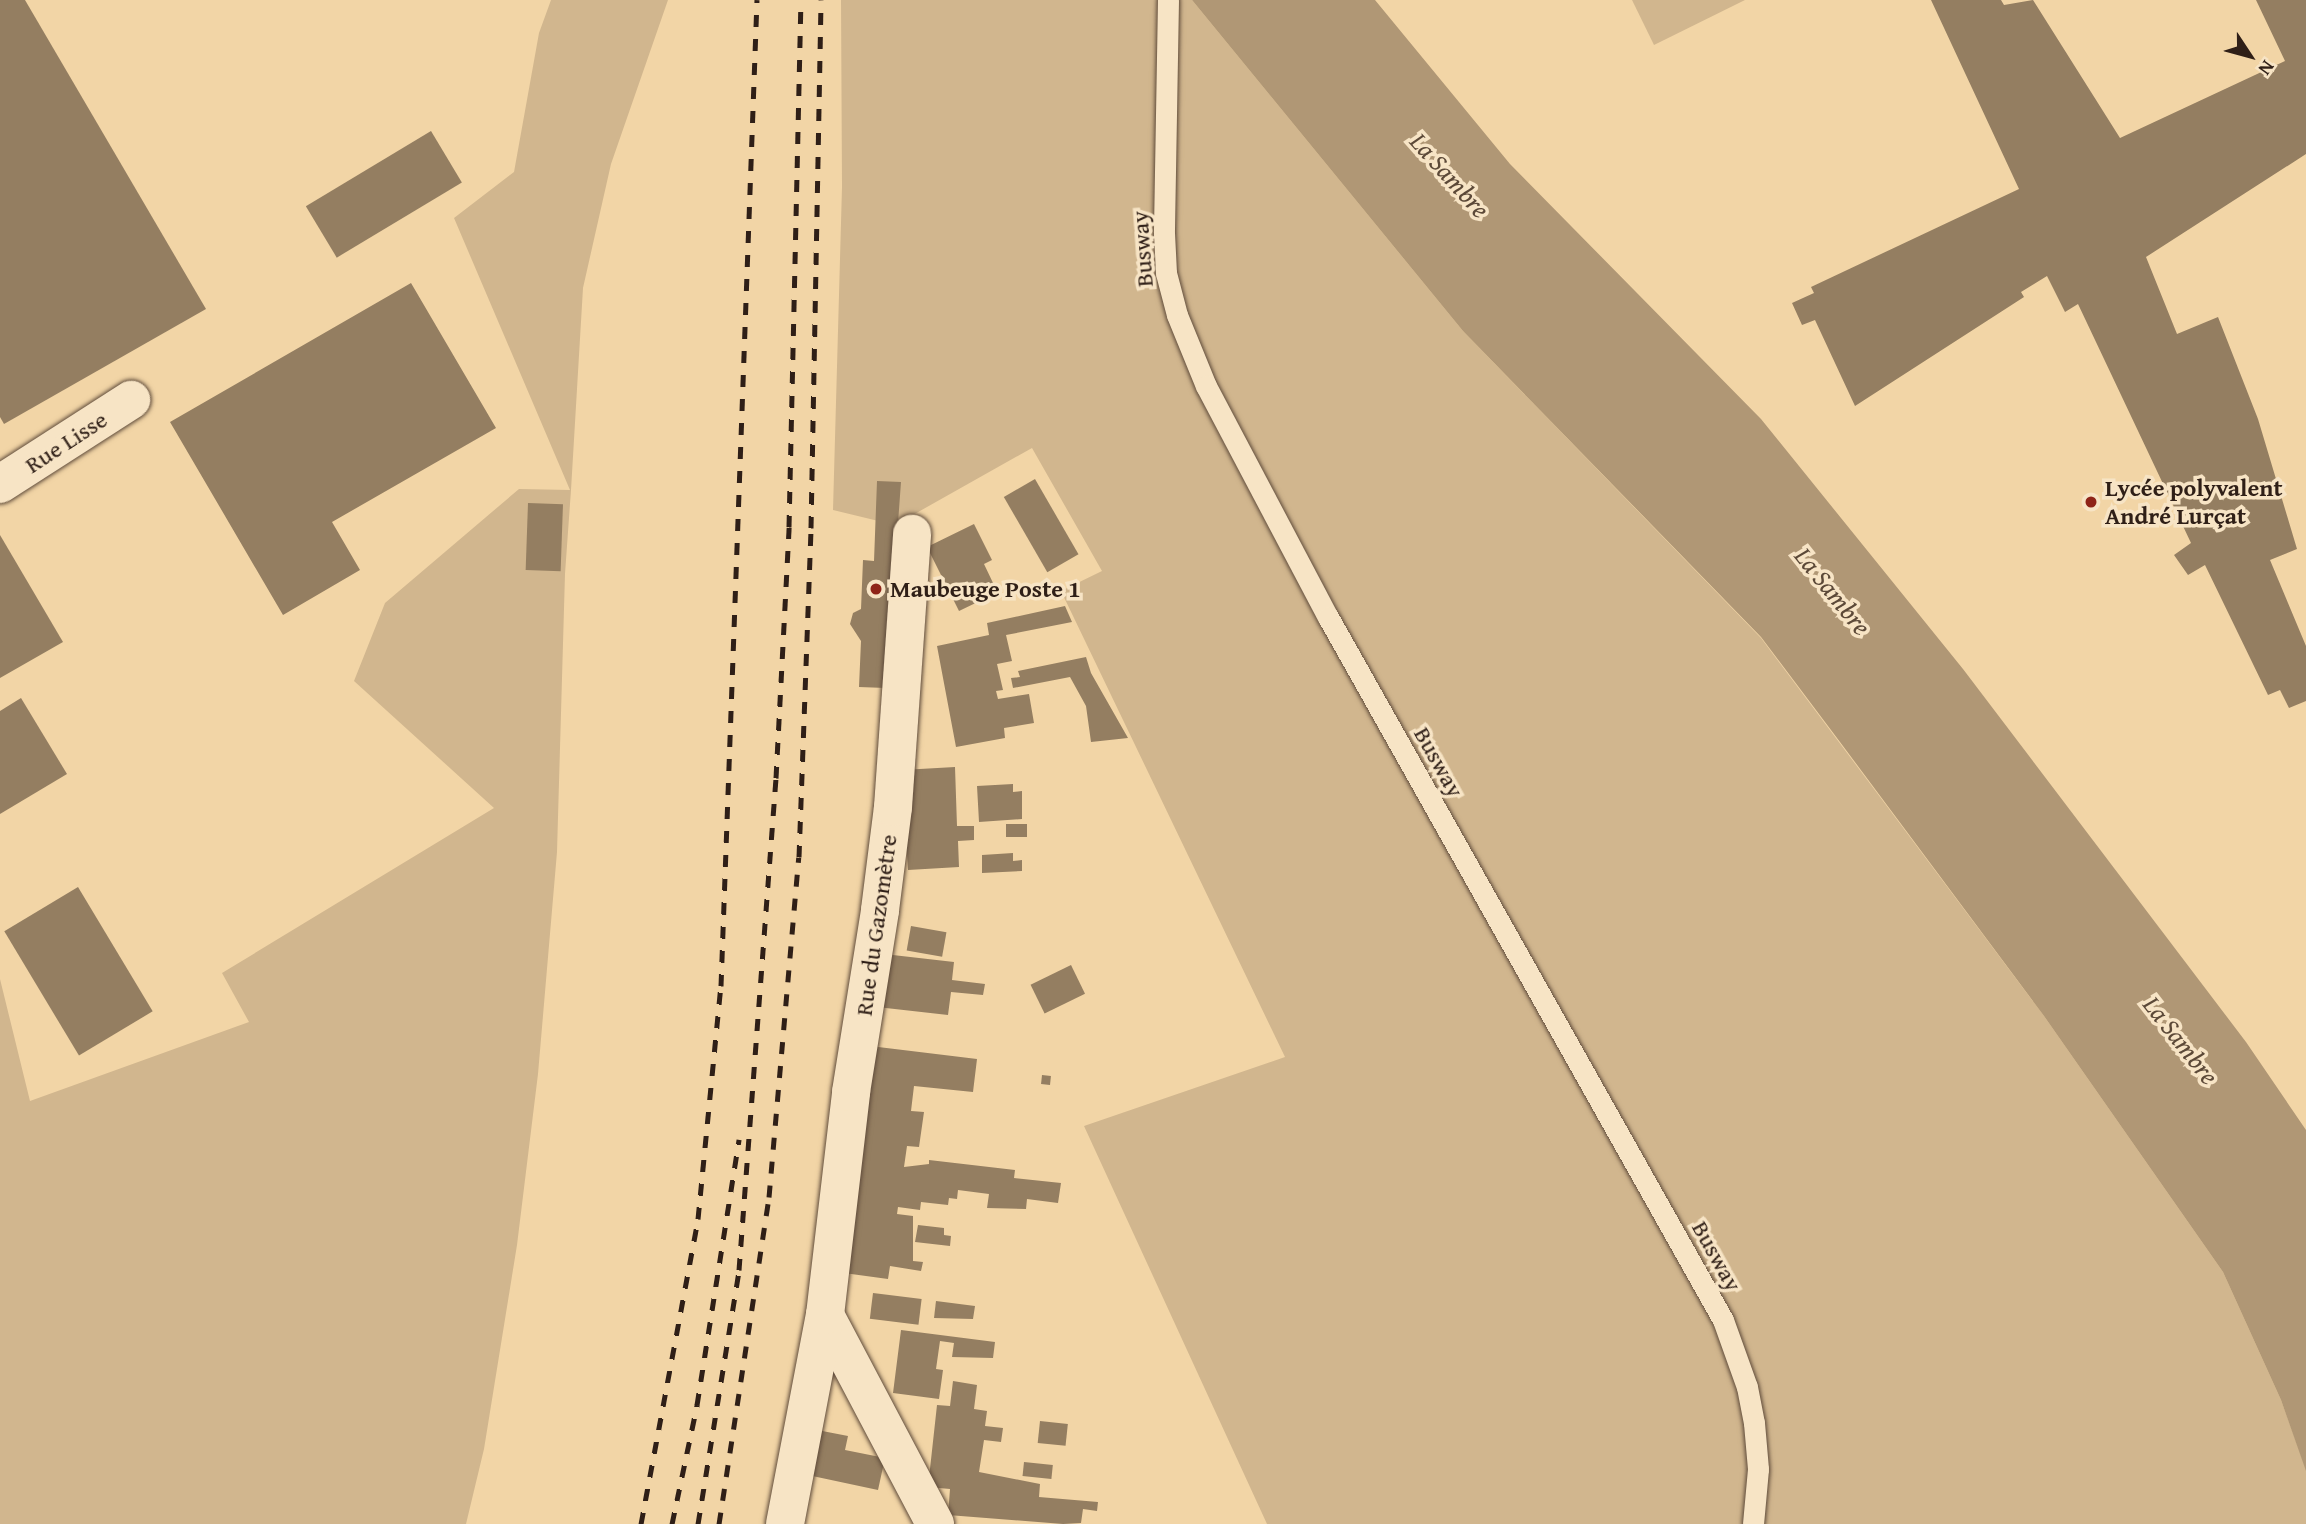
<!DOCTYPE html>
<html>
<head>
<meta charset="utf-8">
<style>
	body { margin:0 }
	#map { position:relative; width:2306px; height:1524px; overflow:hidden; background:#f2d5a6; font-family:"Gentium Book Plus",serif }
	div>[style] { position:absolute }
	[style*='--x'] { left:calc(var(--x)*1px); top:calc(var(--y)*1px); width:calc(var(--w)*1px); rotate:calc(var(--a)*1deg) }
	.green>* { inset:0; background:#d1b68e }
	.water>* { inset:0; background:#b09775 }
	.building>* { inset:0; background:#947e61; transform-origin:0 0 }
	.roads { filter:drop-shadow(0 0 2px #604c3b) drop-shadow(0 0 2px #604c3b) }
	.service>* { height:21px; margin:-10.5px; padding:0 10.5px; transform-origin:10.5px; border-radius:10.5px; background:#f7e4c5 }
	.minor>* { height:38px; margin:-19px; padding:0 19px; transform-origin:19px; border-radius:19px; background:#f7e4c5 }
	.rail>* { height:5px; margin-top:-2.5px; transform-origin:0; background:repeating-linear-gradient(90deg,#2f1f17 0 12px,transparent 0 24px) }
	.dots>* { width:19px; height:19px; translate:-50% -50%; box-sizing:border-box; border:4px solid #f7e4c5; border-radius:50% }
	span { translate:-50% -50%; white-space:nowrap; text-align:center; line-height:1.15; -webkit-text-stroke:7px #f7e4c5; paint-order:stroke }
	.street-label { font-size:24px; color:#2f1f17 }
	.poi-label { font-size:24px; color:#2f1f17; font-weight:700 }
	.left { translate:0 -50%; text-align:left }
	.water-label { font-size:26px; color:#5c4938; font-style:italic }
	.north { position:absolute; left:2215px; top:21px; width:70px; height:70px; -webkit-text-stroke:5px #f7e4c5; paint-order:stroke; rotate:126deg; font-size:19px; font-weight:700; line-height:28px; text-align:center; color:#2f1f17 }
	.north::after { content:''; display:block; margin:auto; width:24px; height:32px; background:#2f1f17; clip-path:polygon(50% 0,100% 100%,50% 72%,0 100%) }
</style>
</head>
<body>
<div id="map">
	<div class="green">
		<div style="clip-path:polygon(551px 0,668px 0,611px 164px,583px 288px,571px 490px,565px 574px,557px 852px,538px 1074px,517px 1245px,484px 1449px,466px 1524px,0 1524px,0 979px,30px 1101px,249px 1022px,222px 973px,494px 808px,354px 681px,385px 603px,519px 489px,570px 490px,454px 218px,514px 172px,539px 33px)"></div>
		<div style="clip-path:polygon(841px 0,1192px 0,1463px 331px,1761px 638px,2044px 1016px,2223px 1272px,2281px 1400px,2306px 1469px,2306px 1524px,1267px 1524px,1084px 1126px,1285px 1057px,1061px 591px,1102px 571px,1032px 448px,895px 525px,833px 510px,842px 187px)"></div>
		<div style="clip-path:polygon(1632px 0,1745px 0,1654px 45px)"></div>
	</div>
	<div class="water">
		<div style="clip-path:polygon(1192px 0,1375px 0,1510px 164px,1761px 419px,1963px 669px,2246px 1042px,2306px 1130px,2306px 1471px,2281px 1400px,2223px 1272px,2044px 1016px,1840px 742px,1761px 637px,1463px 331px)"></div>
	</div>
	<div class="building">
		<div style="clip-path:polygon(0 0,25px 0,206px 309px,4px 424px,0 417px)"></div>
		<div style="clip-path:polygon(1931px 0,2001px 0,2004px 5px,2033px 0,2120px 138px,2285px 61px,2256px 0,2306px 0,2306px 154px,2146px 257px,2177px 334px,2218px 317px,2258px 419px,2297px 549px,2270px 560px,2306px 646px,2306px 701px,2289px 708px,2280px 690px,2268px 695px,2205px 565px,2188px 575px,2174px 555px,2191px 543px,2078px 304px,2065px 312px,2047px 276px,2021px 292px,2024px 297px,1855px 406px,1815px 320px,1802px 325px,1792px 303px,1814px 293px,1811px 287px,2019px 189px)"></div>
		<div style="left:431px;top:131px;width:60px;height:146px;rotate:59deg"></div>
		<div style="clip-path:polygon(411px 283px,496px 428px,332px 522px,360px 570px,283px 615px,170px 422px)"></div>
		<div style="left:1035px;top:479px;width:87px;height:36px;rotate:60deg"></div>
		<div style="clip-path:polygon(877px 481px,901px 482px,886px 688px,859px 687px,861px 641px,850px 624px,853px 613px,861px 609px,863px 560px,874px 561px)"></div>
		<div style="left:528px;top:503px;width:35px;height:67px;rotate:2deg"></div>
		<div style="clip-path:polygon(974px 524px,992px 560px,984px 564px,994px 585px,983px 591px,986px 598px,959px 611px,927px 547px)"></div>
		<div style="clip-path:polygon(0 535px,63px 642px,0 678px)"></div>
		<div style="clip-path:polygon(1065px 606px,1072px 622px,1006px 635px,1012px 661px,997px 664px,1003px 690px,996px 691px,998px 699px,1029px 694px,1034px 723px,1004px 728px,1005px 738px,956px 747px,937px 646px,989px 635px,987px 623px)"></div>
		<div style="clip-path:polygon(1086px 657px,1091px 673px,1128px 738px,1091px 742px,1086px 706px,1070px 677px,1013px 688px,1011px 678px,1020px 677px,1018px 671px)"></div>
		<div style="clip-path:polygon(21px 698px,67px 774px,0 814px,0 711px)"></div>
		<div style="clip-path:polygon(955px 767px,957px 826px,974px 826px,974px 840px,958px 841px,959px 867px,908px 870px,902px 770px)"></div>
		<div style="clip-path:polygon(1013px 784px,1013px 792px,1022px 791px,1022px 819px,979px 822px,977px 786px)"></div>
		<div style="left:1027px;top:824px;width:13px;height:21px;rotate:90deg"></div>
		<div style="clip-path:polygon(1013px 853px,1013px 861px,1022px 860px,1022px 871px,982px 873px,982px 855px)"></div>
		<div style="left:78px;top:887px;width:145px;height:86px;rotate:59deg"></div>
		<div style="left:911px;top:926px;width:36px;height:25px;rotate:10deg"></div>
		<div style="clip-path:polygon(884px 954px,954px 962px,952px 980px,985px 984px,983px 995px,951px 992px,948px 1015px,877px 1007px)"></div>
		<div style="left:1071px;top:965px;width:32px;height:45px;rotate:64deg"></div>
		<div style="clip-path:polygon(870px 1046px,977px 1059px,973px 1092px,914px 1086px,911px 1111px,924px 1112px,919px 1147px,907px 1146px,904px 1167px,929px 1164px,929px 1160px,1015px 1170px,1014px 1178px,1061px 1183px,1058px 1203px,1027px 1199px,1026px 1209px,987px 1208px,989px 1194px,958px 1190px,957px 1199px,949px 1198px,948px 1205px,921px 1202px,920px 1210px,898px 1207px,897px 1214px,913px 1216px,913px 1261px,923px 1262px,921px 1271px,890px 1266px,888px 1279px,844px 1273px)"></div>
		<div style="left:1042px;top:1075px;width:9px;height:9px;rotate:6deg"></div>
		<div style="clip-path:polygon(918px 1225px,944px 1228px,944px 1235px,951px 1236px,950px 1246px,915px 1242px)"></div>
		<div style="left:873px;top:1293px;width:49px;height:26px;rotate:7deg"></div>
		<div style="clip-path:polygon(936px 1301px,975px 1306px,973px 1319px,934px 1318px)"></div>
		<div style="clip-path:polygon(901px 1330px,995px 1342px,993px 1358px,952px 1357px,954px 1343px,940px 1341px,936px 1369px,943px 1370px,939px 1399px,893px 1393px)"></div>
		<div style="clip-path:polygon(953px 1381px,977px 1385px,974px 1409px,987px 1411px,985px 1426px,1003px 1428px,1001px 1442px,984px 1440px,979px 1472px,1040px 1484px,1039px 1497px,1098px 1502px,1097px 1511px,1083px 1509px,1081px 1523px,1063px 1524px,948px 1515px,950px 1489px,928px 1487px,937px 1405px,950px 1406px)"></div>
		<div style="left:1040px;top:1421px;width:28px;height:22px;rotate:6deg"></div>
		<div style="clip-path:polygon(812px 1429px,848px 1436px,845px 1450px,885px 1458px,878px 1490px,803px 1474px)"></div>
		<div style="left:1024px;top:1462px;width:29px;height:14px;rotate:6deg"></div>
	</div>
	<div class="roads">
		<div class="service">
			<div style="--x:1168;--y:0;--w:233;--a:91"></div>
			<div style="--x:1164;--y:233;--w:40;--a:87.1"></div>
			<div style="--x:1166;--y:273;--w:43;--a:75.3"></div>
			<div style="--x:1177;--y:315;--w:77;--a:67.8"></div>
			<div style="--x:1206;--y:386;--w:261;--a:62.2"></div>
			<div style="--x:1328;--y:617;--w:806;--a:60.67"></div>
			<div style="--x:1723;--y:1320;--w:71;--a:70.3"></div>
			<div style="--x:1747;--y:1387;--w:37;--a:79"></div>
			<div style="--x:1754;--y:1423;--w:46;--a:85"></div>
			<div style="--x:1758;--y:1469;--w:55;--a:95.2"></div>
		</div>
		<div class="minor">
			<div style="--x:0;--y:484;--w:156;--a:-32.7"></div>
			<div style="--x:825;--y:1315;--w:236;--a:62.2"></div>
			<div style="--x:785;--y:1524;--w:213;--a:-79.2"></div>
			<div style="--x:825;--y:1315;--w:225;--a:-83.3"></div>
			<div style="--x:851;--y:1092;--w:184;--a:-80.9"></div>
			<div style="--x:880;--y:910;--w:104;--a:-82.8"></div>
			<div style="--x:893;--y:807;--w:274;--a:-86"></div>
		</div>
	</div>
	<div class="rail">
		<div style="--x:641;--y:1524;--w:310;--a:-79.4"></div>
		<div style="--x:698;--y:1219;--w:234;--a:-84.4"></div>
		<div style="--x:721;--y:986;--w:987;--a:-87.91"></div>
		<div style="--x:672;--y:1524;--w:122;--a:-78.1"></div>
		<div style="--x:697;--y:1405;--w:269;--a:-81"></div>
		<div style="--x:698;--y:1524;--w:257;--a:-80.8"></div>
		<div style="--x:739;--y:1270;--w:493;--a:-85.7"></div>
		<div style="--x:776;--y:778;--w:251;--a:-87"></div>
		<div style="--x:789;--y:527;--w:527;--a:-88.7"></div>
		<div style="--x:719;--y:1524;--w:331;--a:-81.3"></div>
		<div style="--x:769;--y:1197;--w:341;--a:-85"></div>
		<div style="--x:799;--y:857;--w:329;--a:-87.9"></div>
		<div style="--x:811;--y:528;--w:528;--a:-88.91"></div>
	</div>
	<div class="dots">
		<div style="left:2091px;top:502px;background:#8f2418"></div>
		<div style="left:876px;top:589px;background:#8f2418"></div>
	</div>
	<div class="street-label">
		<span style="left:1142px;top:249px;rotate:-94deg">Busway</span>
		<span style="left:66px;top:442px;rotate:-33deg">Rue Lisse</span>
		<span style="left:1439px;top:762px;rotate:61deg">Busway</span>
		<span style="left:876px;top:925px;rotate:-82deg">Rue du Gazomètre</span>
		<span style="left:1717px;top:1256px;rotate:61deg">Busway</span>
	</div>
	<div class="poi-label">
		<span class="left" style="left:2105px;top:502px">Lycée polyvalent<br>André Lurçat</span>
		<span class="left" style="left:890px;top:589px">Maubeuge Poste 1</span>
	</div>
	<div class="water-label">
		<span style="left:1450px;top:175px;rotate:48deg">La Sambre</span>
		<span style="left:1833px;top:591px;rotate:51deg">La Sambre</span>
		<span style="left:2181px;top:1040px;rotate:52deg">La Sambre</span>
	</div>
	<div class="north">N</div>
</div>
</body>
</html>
